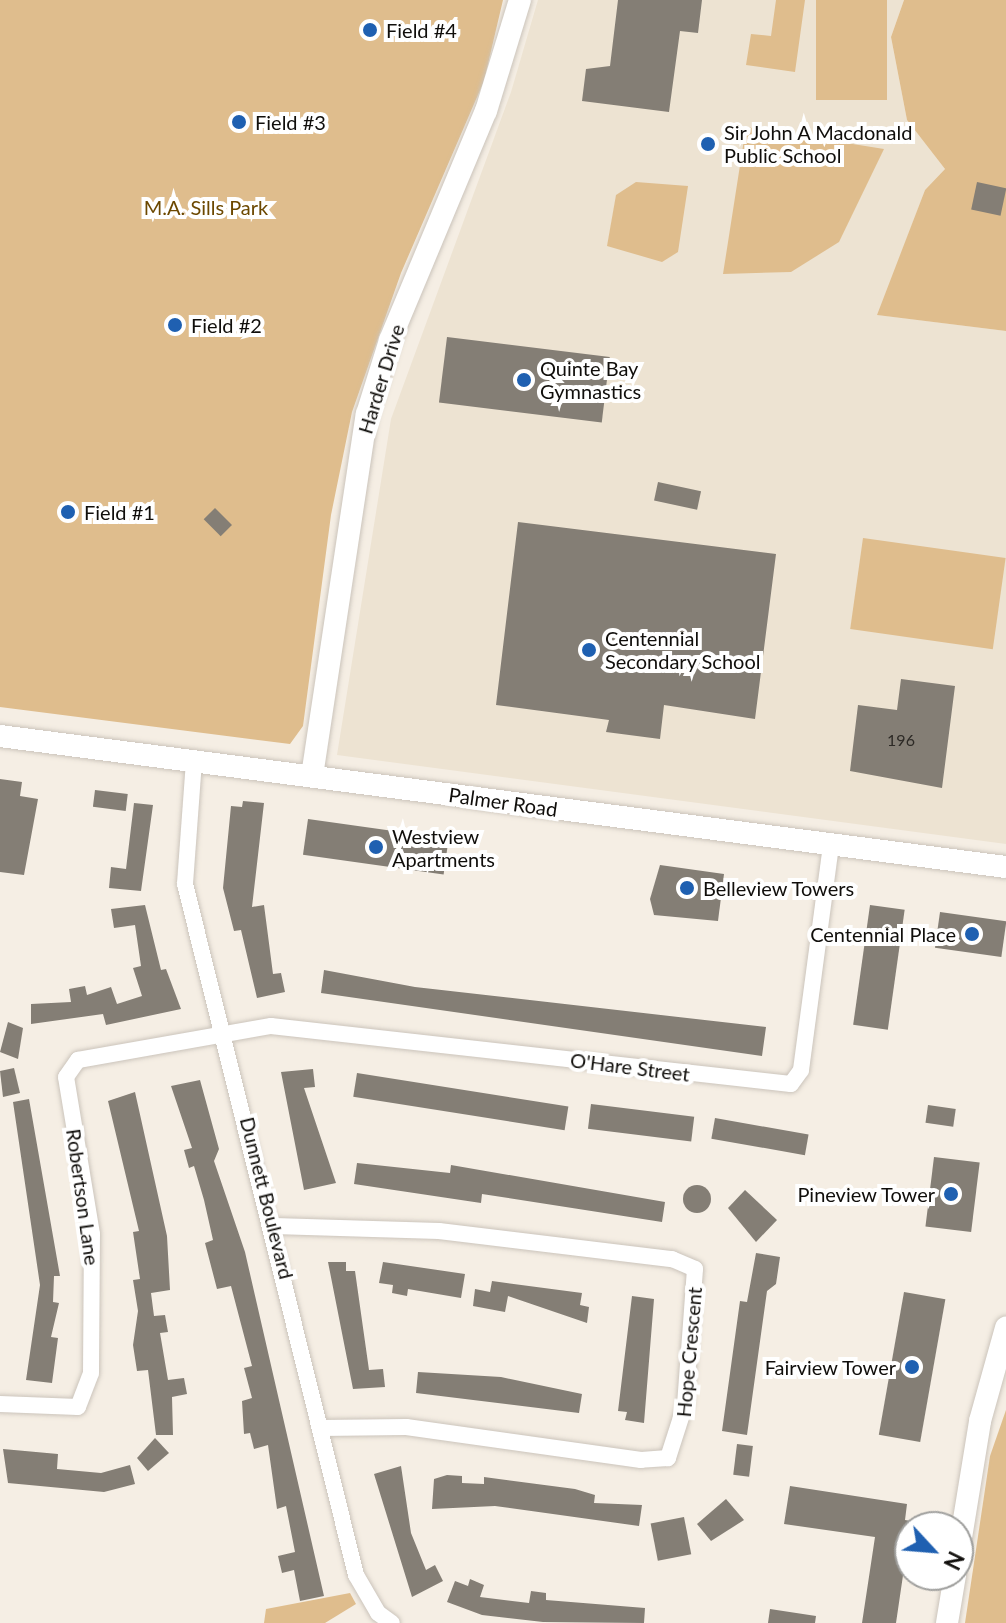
<!DOCTYPE html>
<html>
<head>
<meta charset="utf-8">
<style>
	body { margin:0 }
	#map { position:relative; width:1006px; height:1623px; overflow:hidden; background:#f5eee4; font-family:Lato,sans-serif }
	div>[style] { position:absolute }
	[style*='--x'] { left:calc(var(--x)*1px); top:calc(var(--y)*1px); width:calc(var(--w)*1px); rotate:calc(var(--a)*1deg) }
	.built>* { inset:0; background:#ede3d2 }
	.green>* { inset:0; background:#dfbd8d; transform-origin:0 0 }
	.building>* { inset:0; background:#847e75; transform-origin:0 0 }
	.round { border-radius:50% }
	.roads { filter:drop-shadow(0 0 2px #cbc4bb) drop-shadow(0 0 2px #cbc4bb) }
	.street>* { height:16px; margin:-8px; padding:0 8px; transform-origin:8px; border-radius:8px; background:#fff }
	.secondary>* { height:22px; margin:-11px; padding:0 11px; transform-origin:11px; border-radius:11px; background:#fff }
	.dots>* { width:22px; height:22px; translate:-50% -50%; box-sizing:border-box; border:4px solid #fff; border-radius:50% }
	span { translate:-50% -50%; white-space:nowrap; text-align:center; line-height:1.15; -webkit-text-stroke:8px #fff; paint-order:stroke }
	.number-label { font-size:16px; color:#2d2a26 }
	.number-label span { -webkit-text-stroke-width:0 }
	.poi-label { font-size:20px; color:#100e0b }
	.left { translate:0 -50%; text-align:left }
	.right { translate:-100% -50%; text-align:right }
	.park-label { font-size:20px; color:#6c4800 }
	.street-label { font-size:20px; color:#100e0b }
	.north { position:absolute; left:894px; top:1511px; width:80px; height:80px; box-sizing:border-box; background:#fff; border:2px solid #9f9f9d; border-radius:50%; rotate:116deg; font-size:22px; font-weight:700; line-height:32px; text-align:center; color:#100e0b }
	.north::after { content:''; display:block; margin:auto; width:28px; height:36px; background:#1f60b1; clip-path:polygon(50% 0,100% 100%,50% 72%,0 100%) }
</style>
</head>
<body>
<div id="map">
	<div class="built">
		<div style="clip-path:polygon(538px 0,904px 0,891px 37px,907px 120px,945px 169px,925px 190px,878px 315px,1006px 331px,1006px 844px,337px 755px,391px 419px,511px 92px)"></div>
	</div>
	<div class="green">
		<div style="clip-path:polygon(0 0,503px 0,484px 81px,401px 273px,352px 412px,331px 515px,303px 726px,290px 744px,0 707px)"></div>
		<div style="clip-path:polygon(776px 0,805px 0,795px 72px,746px 65px,751px 34px,771px 36px)"></div>
		<div style="left:816px;top:0;width:71px;height:100px"></div>
		<div style="clip-path:polygon(904px 0,1006px 0,1006px 331px,877px 315px,925px 190px,945px 169px,907px 120px,891px 37px)"></div>
		<div style="clip-path:polygon(746px 127px,884px 149px,839px 242px,791px 272px,723px 274px)"></div>
		<div style="clip-path:polygon(636px 182px,688px 186px,678px 252px,662px 262px,607px 246px,616px 195px)"></div>
		<div style="left:863px;top:538px;width:144px;height:92px;rotate:8deg"></div>
		<div style="clip-path:polygon(1006px 1410px,1006px 1623px,965px 1623px,990px 1456px)"></div>
		<div style="clip-path:polygon(350px 1593px,356px 1604px,325px 1623px,264px 1623px,266px 1609px)"></div>
	</div>
	<div class="building">
		<div style="clip-path:polygon(618px 0,702px 0,698px 33px,680px 31px,669px 112px,582px 101px,586px 69px,610px 66px)"></div>
		<div style="left:977px;top:182px;width:30px;height:28px;rotate:12deg"></div>
		<div style="left:447px;top:337px;width:164px;height:66px;rotate:7deg"></div>
		<div style="left:658px;top:482px;width:44px;height:19px;rotate:12deg"></div>
		<div style="left:215px;top:508px;width:24px;height:16px;rotate:45deg"></div>
		<div style="clip-path:polygon(518px 522px,776px 554px,755px 719px,664px 705px,660px 739px,606px 732px,609px 720px,496px 705px)"></div>
		<div style="clip-path:polygon(901px 679px,955px 686px,942px 788px,850px 771px,858px 705px,897px 710px)"></div>
		<div style="clip-path:polygon(0 779px,22px 782px,20px 796px,38px 799px,24px 875px,0 872px)"></div>
		<div style="left:95px;top:790px;width:33px;height:17px;rotate:7deg"></div>
		<div style="clip-path:polygon(243px 801px,264px 803px,252px 907px,264px 905px,273px 974px,281px 973px,285px 992px,257px 998px,241px 930px,234px 931px,223px 888px,231px 806px,242px 807px)"></div>
		<div style="clip-path:polygon(134px 803px,153px 805px,141px 891px,109px 888px,111px 867px,126px 869px)"></div>
		<div style="left:308px;top:819px;width:142px;height:36px;rotate:8deg"></div>
		<div style="clip-path:polygon(660px 865px,724px 874px,718px 921px,654px 915px,650px 899px)"></div>
		<div style="clip-path:polygon(145px 905px,161px 970px,166px 969px,181px 1009px,106px 1025px,103px 1014px,31px 1024px,31px 1004px,71px 1002px,69px 989px,85px 986px,87px 995px,111px 987px,117px 1004px,142px 996px,133px 968px,141px 966px,135px 925px,114px 928px,111px 909px)"></div>
		<div style="left:870px;top:905px;width:35px;height:121px;rotate:8deg"></div>
		<div style="left:940px;top:912px;width:67px;height:36px;rotate:8deg"></div>
		<div style="clip-path:polygon(324px 970px,415px 987px,766px 1027px,762px 1056px,321px 993px)"></div>
		<div style="clip-path:polygon(8px 1022px,23px 1028px,18px 1059px,0 1052px)"></div>
		<div style="clip-path:polygon(14px 1068px,20px 1093px,3px 1097px,0 1071px)"></div>
		<div style="clip-path:polygon(313px 1069px,315px 1087px,304px 1088px,336px 1183px,304px 1190px,281px 1072px)"></div>
		<div style="left:357px;top:1073px;width:214px;height:24px;rotate:9deg"></div>
		<div style="clip-path:polygon(200px 1080px,219px 1149px,214px 1161px,245px 1252px,324px 1596px,300px 1601px,294px 1570px,282px 1573px,278px 1556px,295px 1552px,286px 1506px,277px 1509px,268px 1445px,254px 1449px,250px 1433px,244px 1434px,242px 1401px,252px 1398px,244px 1368px,252px 1366px,231px 1286px,217px 1289px,205px 1243px,213px 1240px,204px 1200px,194px 1166px,189px 1168px,184px 1150px,192px 1148px,171px 1086px)"></div>
		<div style="clip-path:polygon(135px 1092px,167px 1236px,170px 1290px,151px 1293px,154px 1316px,165px 1315px,168px 1332px,160px 1333px,168px 1380px,184px 1378px,187px 1394px,172px 1397px,173px 1435px,156px 1435px,148px 1370px,137px 1371px,133px 1345px,138px 1311px,133px 1280px,140px 1279px,133px 1232px,139px 1231px,108px 1101px)"></div>
		<div style="clip-path:polygon(29px 1099px,60px 1276px,54px 1276px,53px 1302px,59px 1303px,51px 1337px,58px 1338px,52px 1383px,26px 1380px,40px 1285px,13px 1102px)"></div>
		<div style="left:591px;top:1104px;width:104px;height:25px;rotate:7deg"></div>
		<div style="left:928px;top:1105px;width:28px;height:18px;rotate:8deg"></div>
		<div style="left:715px;top:1118px;width:95px;height:21px;rotate:10deg"></div>
		<div style="left:934px;top:1157px;width:46px;height:70px;rotate:7deg"></div>
		<div style="clip-path:polygon(357px 1163px,450px 1173px,451px 1165px,665px 1202px,662px 1222px,482px 1194px,481px 1203px,354px 1184px)"></div>
		<div class="round" style="left:683px;top:1185px;width:28px;height:28px"></div>
		<div style="clip-path:polygon(745px 1190px,777px 1220px,756px 1242px,728px 1208px)"></div>
		<div style="clip-path:polygon(756px 1253px,780px 1257px,776px 1284px,767px 1291px,747px 1435px,722px 1431px,740px 1301px,747px 1302px)"></div>
		<div style="clip-path:polygon(328px 1262px,346px 1262px,346px 1271px,355px 1271px,369px 1370px,383px 1369px,385px 1387px,353px 1389px)"></div>
		<div style="clip-path:polygon(383px 1262px,465px 1274px,461px 1298px,408px 1289px,407px 1296px,392px 1293px,393px 1285px,379px 1283px)"></div>
		<div style="clip-path:polygon(492px 1281px,582px 1293px,580px 1305px,589px 1307px,587px 1323px,508px 1296px,505px 1312px,473px 1306px,475px 1289px,490px 1292px)"></div>
		<div style="left:904px;top:1292px;width:42px;height:145px;rotate:10deg"></div>
		<div style="clip-path:polygon(632px 1296px,654px 1299px,644px 1423px,625px 1420px,627px 1412px,618px 1411px)"></div>
		<div style="clip-path:polygon(418px 1372px,501px 1377px,582px 1394px,579px 1413px,416px 1393px)"></div>
		<div style="clip-path:polygon(155px 1438px,169px 1453px,148px 1471px,137px 1458px)"></div>
		<div style="left:737px;top:1444px;width:16px;height:31px;rotate:7deg"></div>
		<div style="clip-path:polygon(3px 1449px,58px 1454px,57px 1469px,101px 1473px,130px 1465px,135px 1484px,104px 1492px,8px 1483px)"></div>
		<div style="clip-path:polygon(401px 1466px,411px 1533px,426px 1570px,435px 1565px,443px 1581px,412px 1597px,374px 1474px)"></div>
		<div style="clip-path:polygon(447px 1475px,462px 1476px,462px 1483px,484px 1484px,484px 1477px,575px 1489px,595px 1495px,594px 1503px,642px 1505px,639px 1526px,495px 1506px,432px 1509px,434px 1479px)"></div>
		<div style="clip-path:polygon(790px 1486px,907px 1504px,905px 1520px,911px 1521px,896px 1623px,862px 1623px,875px 1537px,784px 1524px)"></div>
		<div style="clip-path:polygon(726px 1499px,744px 1520px,711px 1541px,697px 1524px)"></div>
		<div style="left:684px;top:1517px;width:38px;height:34px;rotate:79deg"></div>
		<div style="clip-path:polygon(470px 1579px,484px 1585px,480px 1597px,529px 1603px,531px 1591px,546px 1593px,546px 1600px,645px 1608px,644px 1623px,543px 1622px,482px 1615px,447px 1602px,455px 1581px,468px 1586px)"></div>
		<div style="clip-path:polygon(770px 1609px,816px 1616px,815px 1623px,768px 1623px)"></div>
	</div>
	<div class="roads">
		<div class="street">
			<div style="--x:194;--y:761;--w:123;--a:94.2"></div>
			<div style="--x:185;--y:884;--w:712;--a:76.1"></div>
			<div style="--x:356;--y:1575;--w:44;--a:59.9"></div>
			<div style="--x:378;--y:1613;--w:17;--a:36"></div>
			<div style="--x:274;--y:1226;--w:165;--a:1.7"></div>
			<div style="--x:439;--y:1231;--w:235;--a:6.9"></div>
			<div style="--x:672;--y:1259;--w:25;--a:23"></div>
			<div style="--x:695;--y:1269;--w:136;--a:94.2"></div>
			<div style="--x:685;--y:1405;--w:56;--a:107.8"></div>
			<div style="--x:668;--y:1458;--w:27;--a:176"></div>
			<div style="--x:641;--y:1460;--w:237;--a:-172"></div>
			<div style="--x:406;--y:1427;--w:85;--a:179.3"></div>
			<div style="--x:0;--y:1404;--w:78;--a:2.2"></div>
			<div style="--x:78;--y:1407;--w:36;--a:-69"></div>
			<div style="--x:91;--y:1373;--w:139;--a:-89.6"></div>
			<div style="--x:92;--y:1234;--w:159;--a:-99.4"></div>
			<div style="--x:66;--y:1077;--w:21;--a:-55"></div>
			<div style="--x:78;--y:1060;--w:196;--a:-10"></div>
			<div style="--x:271;--y:1026;--w:523;--a:6.36"></div>
			<div style="--x:791;--y:1084;--w:17;--a:-54"></div>
			<div style="--x:801;--y:1070;--w:228;--a:-82.4"></div>
		</div>
		<div class="secondary">
			<div style="--x:0;--y:736;--w:1014;--a:7.42"></div>
			<div style="--x:312;--y:776;--w:366;--a:-81.4"></div>
			<div style="--x:367;--y:414;--w:77;--a:-72.7"></div>
			<div style="--x:390;--y:340;--w:248;--a:-67.3"></div>
			<div style="--x:486;--y:111;--w:116;--a:-73"></div>
			<div style="--x:958;--y:1556;--w:137;--a:-80.7"></div>
			<div style="--x:980;--y:1421;--w:97;--a:-74.4"></div>
			<div style="--x:947;--y:1623;--w:49;--a:-80.5"></div>
		</div>
	</div>
	<div class="dots">
		<div style="left:370px;top:30px;background:#1f60b1"></div>
		<div style="left:239px;top:122px;background:#1f60b1"></div>
		<div style="left:708px;top:144px;background:#1f60b1"></div>
		<div style="left:175px;top:325px;background:#1f60b1"></div>
		<div style="left:524px;top:380px;background:#1f60b1"></div>
		<div style="left:68px;top:512px;background:#1f60b1"></div>
		<div style="left:589px;top:650px;background:#1f60b1"></div>
		<div style="left:376px;top:847px;background:#1f60b1"></div>
		<div style="left:687px;top:888px;background:#1f60b1"></div>
		<div style="left:972px;top:934px;background:#1f60b1"></div>
		<div style="left:951px;top:1194px;background:#1f60b1"></div>
		<div style="left:912px;top:1367px;background:#1f60b1"></div>
	</div>
	<div class="number-label">
		<span style="left:901px;top:740px">196</span>
	</div>
	<div class="poi-label">
		<span class="left" style="left:386px;top:30px">Field #4</span>
		<span class="left" style="left:255px;top:122px">Field #3</span>
		<span class="left" style="left:724px;top:144px">Sir John A Macdonald<br>Public School</span>
		<span class="left" style="left:191px;top:325px">Field #2</span>
		<span class="left" style="left:540px;top:380px">Quinte Bay<br>Gymnastics</span>
		<span class="left" style="left:84px;top:512px">Field #1</span>
		<span class="left" style="left:605px;top:650px">Centennial<br>Secondary School</span>
		<span class="left" style="left:392px;top:848px">Westview<br>Apartments</span>
		<span class="left" style="left:703px;top:888px">Belleview Towers</span>
		<span class="right" style="left:956px;top:934px">Centennial Place</span>
		<span class="right" style="left:935px;top:1194px">Pineview Tower</span>
		<span class="right" style="left:896px;top:1367px">Fairview Tower</span>
	</div>
	<div class="park-label">
		<span style="left:206px;top:207px">M.A. Sills Park</span>
	</div>
	<div class="street-label">
		<span style="left:381px;top:379px;rotate:-73deg">Harder Drive</span>
		<span style="left:503px;top:802px;rotate:8deg">Palmer Road</span>
		<span style="left:630px;top:1067px;rotate:7deg">O'Hare Street</span>
		<span style="left:83px;top:1197px;rotate:82deg">Robertson Lane</span>
		<span style="left:267px;top:1198px;rotate:76deg">Dunnett Boulevard</span>
		<span style="left:689px;top:1352px;rotate:-85deg">Hope Crescent</span>
	</div>
	<div class="north">N</div>
</div>
</body>
</html>
